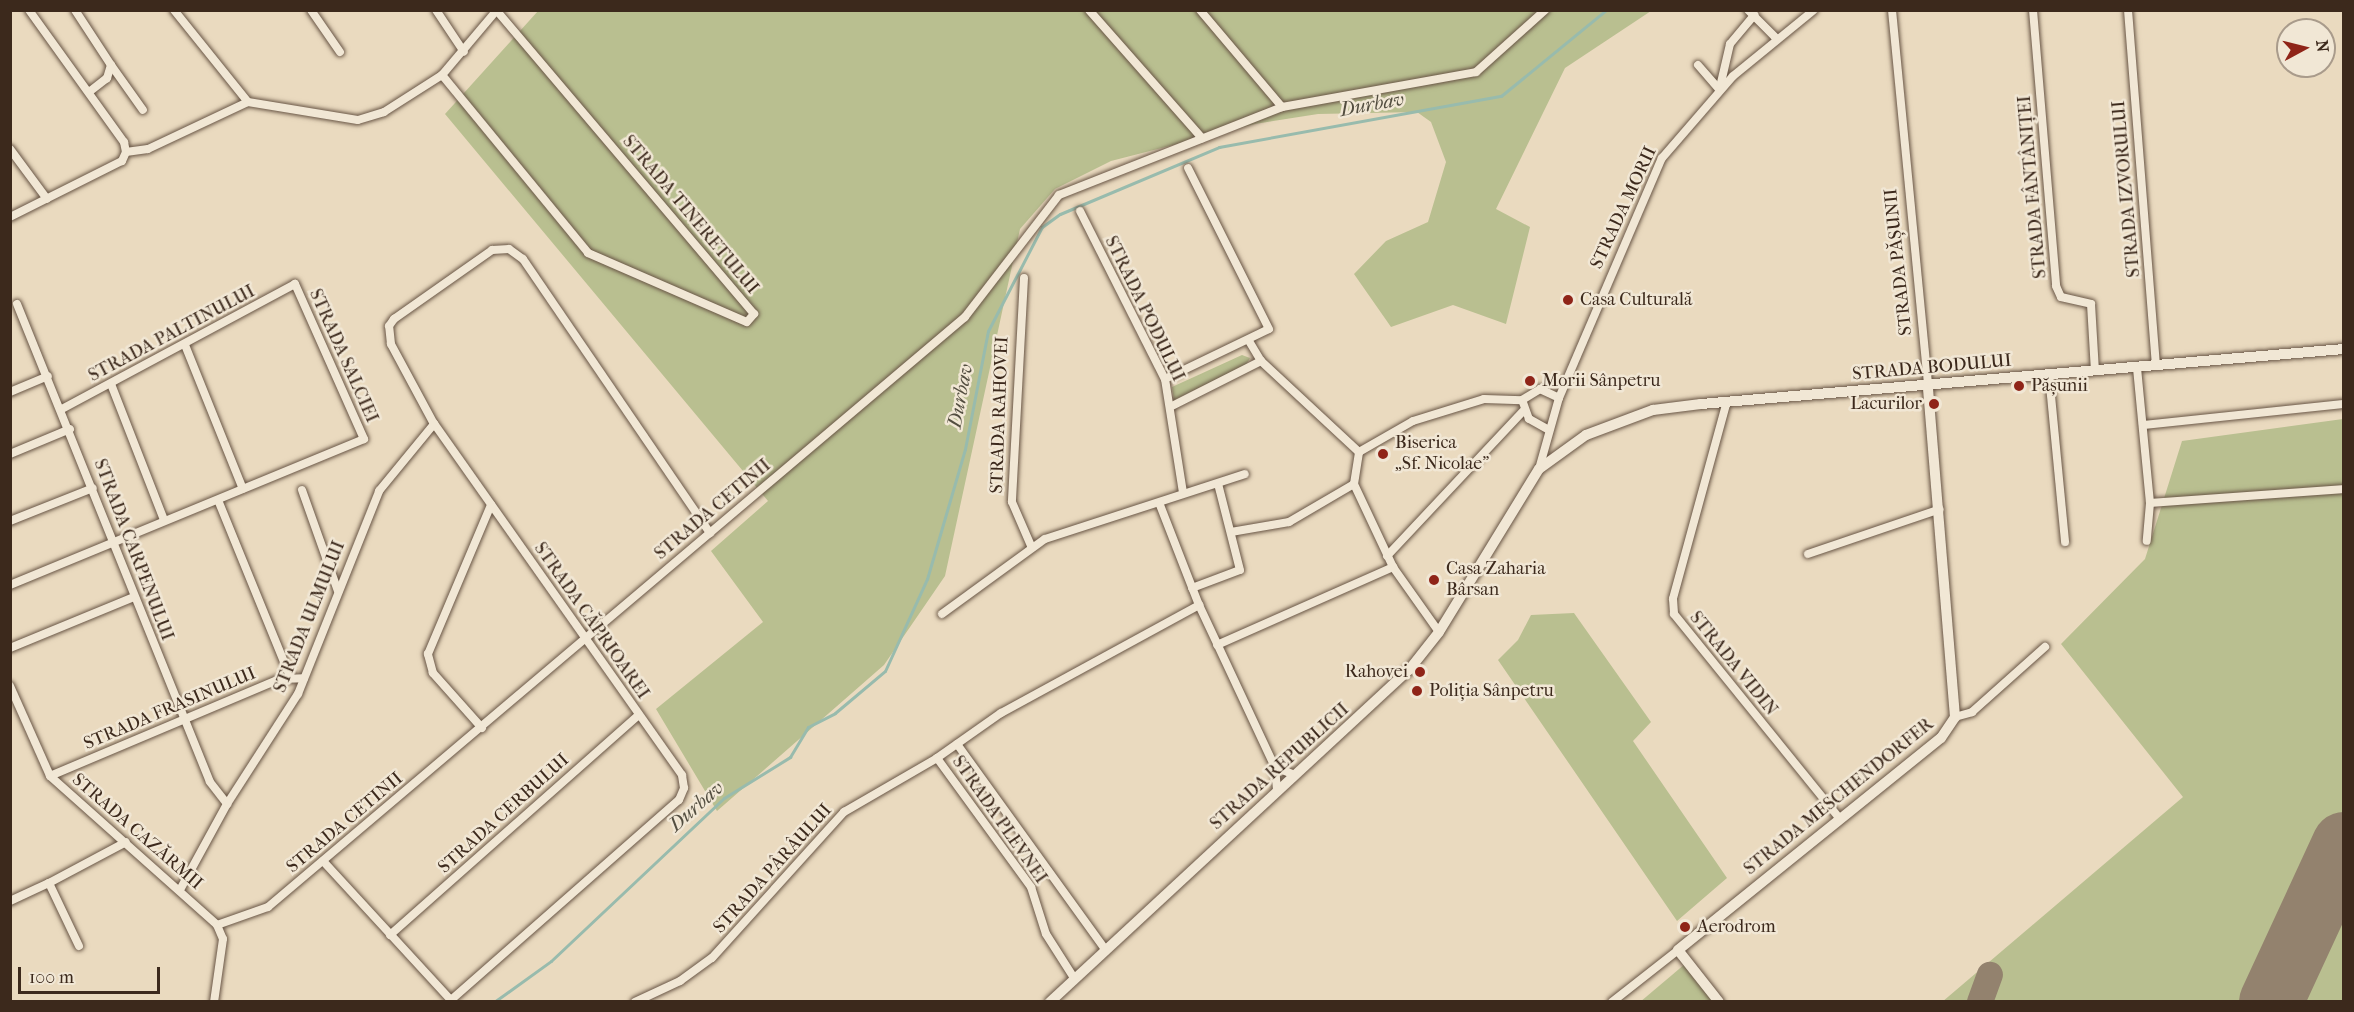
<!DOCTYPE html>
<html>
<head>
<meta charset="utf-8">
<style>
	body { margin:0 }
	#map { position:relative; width:2354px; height:1012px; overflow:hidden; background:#eadabf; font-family:"IM FELL French Canon",serif }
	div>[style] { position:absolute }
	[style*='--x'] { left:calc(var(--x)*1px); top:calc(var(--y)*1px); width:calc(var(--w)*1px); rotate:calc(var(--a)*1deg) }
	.green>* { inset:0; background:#b9bf90 }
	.stream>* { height:3px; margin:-1.5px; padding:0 1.5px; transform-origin:1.5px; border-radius:1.5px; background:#98bbad }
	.taxiway>* { height:26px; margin:-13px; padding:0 13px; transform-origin:13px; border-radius:13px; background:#93826e }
	.runway>* { height:64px; margin:-32px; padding:0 32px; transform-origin:32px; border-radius:32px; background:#93826e }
	.roads { filter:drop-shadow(0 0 2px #685545) drop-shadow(0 0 2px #685545) }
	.street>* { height:8px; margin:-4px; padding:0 4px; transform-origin:4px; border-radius:4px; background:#f1e7d5 }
	.secondary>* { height:10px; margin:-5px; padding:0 5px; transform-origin:5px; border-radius:5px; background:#f1e7d5 }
	.dots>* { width:16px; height:16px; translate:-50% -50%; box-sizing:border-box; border:3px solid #f1e7d5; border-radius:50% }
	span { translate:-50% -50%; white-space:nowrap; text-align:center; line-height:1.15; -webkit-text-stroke:5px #f1e7d5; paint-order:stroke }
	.street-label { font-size:18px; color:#3c291c }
	.poi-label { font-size:18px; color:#3c291c }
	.left { translate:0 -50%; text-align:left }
	.right { translate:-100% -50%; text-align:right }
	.water-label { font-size:20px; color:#534e40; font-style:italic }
	.frame { position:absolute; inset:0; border:12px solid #3c291c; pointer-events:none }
	.north { position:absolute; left:2276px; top:18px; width:60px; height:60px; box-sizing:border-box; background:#f1e7d5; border:2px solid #a99b8b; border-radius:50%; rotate:83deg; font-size:16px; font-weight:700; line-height:24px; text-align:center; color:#3c291c }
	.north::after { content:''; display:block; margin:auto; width:21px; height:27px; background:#8f2418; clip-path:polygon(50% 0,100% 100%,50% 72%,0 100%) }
	.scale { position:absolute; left:18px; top:967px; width:142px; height:27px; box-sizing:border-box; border:3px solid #3c291c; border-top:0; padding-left:8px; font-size:18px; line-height:21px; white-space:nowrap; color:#3c291c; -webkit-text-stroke:4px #f1e7d5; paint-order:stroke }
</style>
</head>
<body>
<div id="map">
	<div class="green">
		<div style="clip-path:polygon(538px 11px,1651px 11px,1565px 68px,1496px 209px,1530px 227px,1506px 324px,1453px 305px,1391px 327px,1354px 274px,1386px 241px,1428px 222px,1446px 162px,1431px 122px,1417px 112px,1318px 114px,1255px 124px,1111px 161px,1055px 189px,1020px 229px,945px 576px,884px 665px,717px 811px,656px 709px,763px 622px,711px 551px,768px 501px,445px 114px)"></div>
		<div style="clip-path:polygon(1242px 355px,1250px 358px,1246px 365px,1174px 400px,1172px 387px)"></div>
		<div style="clip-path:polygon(2343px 419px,2343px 1001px,1942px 1002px,2183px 797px,2061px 644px,2145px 559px,2182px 441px)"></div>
		<div style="clip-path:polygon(1574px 613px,1651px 722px,1633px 741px,1727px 878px,1677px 921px,1498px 660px,1518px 640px,1531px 615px)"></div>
		<div style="clip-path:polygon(1685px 964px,1714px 1002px,1640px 1002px)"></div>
	</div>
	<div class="stream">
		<div style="--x:494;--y:1002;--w:70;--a:-35.7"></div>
		<div style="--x:551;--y:961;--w:238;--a:-43.3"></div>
		<div style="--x:724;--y:798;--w:78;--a:-31.8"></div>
		<div style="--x:790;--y:757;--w:35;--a:-59"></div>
		<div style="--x:808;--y:727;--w:30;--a:-27"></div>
		<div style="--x:835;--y:713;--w:65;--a:-40"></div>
		<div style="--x:885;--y:671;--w:101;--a:-65.5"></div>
		<div style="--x:927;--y:579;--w:135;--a:-73.7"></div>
		<div style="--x:965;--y:449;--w:120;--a:-79"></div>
		<div style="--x:988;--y:331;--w:117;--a:-62.6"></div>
		<div style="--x:1042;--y:227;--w:22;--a:-36"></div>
		<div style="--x:1060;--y:214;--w:173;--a:-22.8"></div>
		<div style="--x:1219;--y:147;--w:287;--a:-10.3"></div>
		<div style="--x:1501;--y:96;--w:136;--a:-39.3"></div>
	</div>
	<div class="taxiway">
		<div style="--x:1980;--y:1002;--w:29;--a:-70"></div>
	</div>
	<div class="runway">
		<div style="--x:2271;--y:1002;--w:174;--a:-65.2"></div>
	</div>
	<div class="roads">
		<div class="street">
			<div style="--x:29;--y:10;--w:163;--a:54.3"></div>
			<div style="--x:124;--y:142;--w:10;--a:79"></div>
			<div style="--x:75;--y:10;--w:66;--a:56.8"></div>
			<div style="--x:111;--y:65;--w:14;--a:107"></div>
			<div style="--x:107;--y:78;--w:23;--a:142"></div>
			<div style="--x:174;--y:10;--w:118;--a:51.2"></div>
			<div style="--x:311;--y:10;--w:51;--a:55.4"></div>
			<div style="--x:436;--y:10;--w:50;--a:56.3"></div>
			<div style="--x:1089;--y:10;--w:171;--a:48.6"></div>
			<div style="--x:1200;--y:10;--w:127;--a:49.8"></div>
			<div style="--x:1748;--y:10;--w:38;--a:45"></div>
			<div style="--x:1892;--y:10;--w:378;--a:84.5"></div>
			<div style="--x:2033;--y:10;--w:277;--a:85.2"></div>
			<div style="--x:2056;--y:286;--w:12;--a:66"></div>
			<div style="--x:2061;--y:297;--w:31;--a:13"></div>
			<div style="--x:2091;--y:304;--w:67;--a:86.6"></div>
			<div style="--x:2128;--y:10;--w:357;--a:85.5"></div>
			<div style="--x:111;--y:65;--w:55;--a:54.6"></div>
			<div style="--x:1698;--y:65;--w:32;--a:49"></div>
			<div style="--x:442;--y:75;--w:230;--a:50.6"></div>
			<div style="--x:588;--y:253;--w:173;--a:23.5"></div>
			<div style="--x:747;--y:322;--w:11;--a:-49"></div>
			<div style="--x:754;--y:314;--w:397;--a:-130.3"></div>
			<div style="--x:1720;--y:87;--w:44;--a:-76.9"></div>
			<div style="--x:1730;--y:44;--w:38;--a:-50"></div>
			<div style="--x:10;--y:149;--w:62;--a:53.5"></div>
			<div style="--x:126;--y:152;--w:22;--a:-8"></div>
			<div style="--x:148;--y:149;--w:110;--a:-25.2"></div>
			<div style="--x:248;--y:102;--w:111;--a:9.3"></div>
			<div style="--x:358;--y:120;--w:27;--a:-17"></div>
			<div style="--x:384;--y:112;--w:69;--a:-32.5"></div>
			<div style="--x:442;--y:75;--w:85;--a:-49.8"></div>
			<div style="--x:1080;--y:211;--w:188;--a:63.2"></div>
			<div style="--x:1165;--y:379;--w:115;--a:81"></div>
			<div style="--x:10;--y:217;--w:125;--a:-26.6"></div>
			<div style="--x:122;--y:161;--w:10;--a:-66"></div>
			<div style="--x:1024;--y:278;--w:224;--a:93.1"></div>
			<div style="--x:1012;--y:502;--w:50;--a:66.5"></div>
			<div style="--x:17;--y:304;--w:515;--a:68.01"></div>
			<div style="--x:210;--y:782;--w:28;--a:52"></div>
			<div style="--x:1249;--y:341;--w:23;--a:59"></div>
			<div style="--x:1261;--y:361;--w:134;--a:42.9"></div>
			<div style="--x:185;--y:345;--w:155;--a:68.1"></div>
			<div style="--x:2137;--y:368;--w:136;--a:84.5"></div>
			<div style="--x:2150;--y:503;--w:38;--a:95"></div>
			<div style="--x:2049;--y:375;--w:168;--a:84.5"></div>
			<div style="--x:1165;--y:379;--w:115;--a:-25.7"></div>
			<div style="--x:1269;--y:329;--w:180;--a:-116.7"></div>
			<div style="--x:111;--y:384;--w:146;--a:68.7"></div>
			<div style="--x:10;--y:392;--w:41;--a:-22.8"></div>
			<div style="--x:1727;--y:401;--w:205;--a:105.3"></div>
			<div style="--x:1673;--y:599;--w:15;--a:86"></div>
			<div style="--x:1674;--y:614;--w:264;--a:51"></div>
			<div style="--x:1172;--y:406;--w:100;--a:-26.8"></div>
			<div style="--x:2143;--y:425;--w:202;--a:-6"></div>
			<div style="--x:1549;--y:430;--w:23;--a:-151"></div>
			<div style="--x:1529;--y:419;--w:20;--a:-110"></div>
			<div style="--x:1522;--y:400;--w:21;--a:-31"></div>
			<div style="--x:1540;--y:389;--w:21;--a:25"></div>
			<div style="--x:10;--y:454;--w:65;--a:-22.6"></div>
			<div style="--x:1539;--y:469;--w:74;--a:-74.3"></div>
			<div style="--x:1559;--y:398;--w:261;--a:-66.8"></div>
			<div style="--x:1662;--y:158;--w:108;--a:-49.1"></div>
			<div style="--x:1733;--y:76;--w:104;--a:-39.2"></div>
			<div style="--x:302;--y:490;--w:107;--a:70.4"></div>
			<div style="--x:218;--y:500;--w:190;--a:67.8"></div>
			<div style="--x:2150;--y:503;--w:195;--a:-4.1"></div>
			<div style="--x:1160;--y:505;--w:107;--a:68.7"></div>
			<div style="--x:1199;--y:605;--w:179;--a:64.9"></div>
			<div style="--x:1275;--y:767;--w:24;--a:85"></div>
			<div style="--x:10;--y:521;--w:89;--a:-21.7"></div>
			<div style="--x:1231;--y:532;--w:59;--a:-9.8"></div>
			<div style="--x:1289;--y:522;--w:75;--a:-30.3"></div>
			<div style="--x:1808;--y:554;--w:139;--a:-18.8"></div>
			<div style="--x:1387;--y:556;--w:199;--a:-46.8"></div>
			<div style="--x:10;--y:585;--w:383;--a:-22.4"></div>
			<div style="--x:364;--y:439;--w:170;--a:-114"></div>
			<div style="--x:295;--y:284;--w:264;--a:151.8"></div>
			<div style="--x:1192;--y:588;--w:51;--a:-20.6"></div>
			<div style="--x:1240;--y:570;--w:89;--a:-104.3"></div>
			<div style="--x:942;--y:614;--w:127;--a:-36.1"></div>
			<div style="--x:1045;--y:539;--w:210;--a:-18"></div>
			<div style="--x:1439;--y:632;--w:80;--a:-125.3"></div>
			<div style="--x:1393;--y:567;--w:92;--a:-115.2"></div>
			<div style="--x:1354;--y:484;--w:32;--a:-81"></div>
			<div style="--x:1359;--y:452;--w:62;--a:-29.9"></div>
			<div style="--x:1413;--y:421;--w:74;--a:-17.2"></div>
			<div style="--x:1484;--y:399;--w:38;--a:2"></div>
			<div style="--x:1217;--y:645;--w:193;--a:-23.9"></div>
			<div style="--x:10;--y:648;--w:134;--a:-22.4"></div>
			<div style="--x:10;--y:686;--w:98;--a:66"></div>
			<div style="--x:50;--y:776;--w:224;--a:41.7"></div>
			<div style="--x:217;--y:925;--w:15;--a:67"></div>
			<div style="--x:223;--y:939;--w:64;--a:98.1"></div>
			<div style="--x:1955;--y:717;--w:18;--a:-16"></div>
			<div style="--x:1972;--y:712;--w:98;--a:-41.7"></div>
			<div style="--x:482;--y:728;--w:74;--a:-131.7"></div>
			<div style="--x:433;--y:673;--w:20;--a:-105"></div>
			<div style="--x:428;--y:654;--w:162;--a:-67.1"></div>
			<div style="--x:957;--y:744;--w:253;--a:54.2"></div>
			<div style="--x:937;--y:758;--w:160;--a:53.9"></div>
			<div style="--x:1031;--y:887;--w:49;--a:72.3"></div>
			<div style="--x:1046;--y:934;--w:52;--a:57.5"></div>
			<div style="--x:1275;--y:767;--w:22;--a:22"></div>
			<div style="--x:50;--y:776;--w:250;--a:-22.9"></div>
			<div style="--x:280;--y:679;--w:24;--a:-2"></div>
			<div style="--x:323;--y:861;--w:189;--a:47.4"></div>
			<div style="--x:451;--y:1000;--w:303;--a:-41.3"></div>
			<div style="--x:679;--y:800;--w:13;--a:-67"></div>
			<div style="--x:684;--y:788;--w:13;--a:-99"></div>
			<div style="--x:682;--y:775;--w:430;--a:-125.2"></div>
			<div style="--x:434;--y:424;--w:91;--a:-118.3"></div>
			<div style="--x:391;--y:344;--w:18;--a:-96"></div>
			<div style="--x:389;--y:326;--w:9;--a:-54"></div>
			<div style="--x:394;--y:319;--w:120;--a:-35.1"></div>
			<div style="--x:492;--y:250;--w:17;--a:-3"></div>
			<div style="--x:509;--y:249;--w:17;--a:36"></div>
			<div style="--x:523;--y:259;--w:332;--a:55.7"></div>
			<div style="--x:181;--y:888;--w:96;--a:-61.3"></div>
			<div style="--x:227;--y:804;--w:131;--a:-57.2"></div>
			<div style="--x:298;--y:694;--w:219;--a:-68.2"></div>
			<div style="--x:379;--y:491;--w:87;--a:-50.6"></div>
			<div style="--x:10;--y:901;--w:43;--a:-24.8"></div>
			<div style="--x:217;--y:925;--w:54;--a:-19.4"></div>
			<div style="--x:268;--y:907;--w:913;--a:-40.25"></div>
			<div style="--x:965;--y:317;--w:154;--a:-52.4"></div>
			<div style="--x:1059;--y:195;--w:240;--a:-21.5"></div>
			<div style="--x:1282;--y:107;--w:197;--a:-10.2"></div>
			<div style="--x:1476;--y:72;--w:93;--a:-41.9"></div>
			<div style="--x:390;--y:935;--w:332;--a:-41.5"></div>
			<div style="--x:79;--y:946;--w:70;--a:-115.5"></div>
			<div style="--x:49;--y:883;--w:87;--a:-28"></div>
			<div style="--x:635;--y:1002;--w:50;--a:-25"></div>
			<div style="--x:680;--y:981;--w:39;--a:-36"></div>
			<div style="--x:712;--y:958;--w:197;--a:-47.9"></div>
			<div style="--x:844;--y:812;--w:108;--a:-30.1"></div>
			<div style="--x:937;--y:758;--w:78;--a:-35.1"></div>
			<div style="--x:1001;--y:713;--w:226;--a:-28.6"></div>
			<div style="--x:1612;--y:1002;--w:84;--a:-38.2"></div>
		</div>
		<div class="secondary">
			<div style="--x:1050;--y:1002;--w:489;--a:-42.8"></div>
			<div style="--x:1409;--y:670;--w:48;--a:-51.7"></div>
			<div style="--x:1439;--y:632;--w:191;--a:-58.5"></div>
			<div style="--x:1539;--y:469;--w:58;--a:-35.9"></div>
			<div style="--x:1586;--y:435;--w:72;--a:-20.5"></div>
			<div style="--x:1653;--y:410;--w:48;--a:-7.1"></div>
			<div style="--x:1701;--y:404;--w:645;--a:-4.89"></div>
			<div style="--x:1719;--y:1002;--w:66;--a:-128.3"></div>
			<div style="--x:1678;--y:950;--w:338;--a:-38.9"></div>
			<div style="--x:1941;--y:738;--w:25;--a:-56"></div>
			<div style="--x:1955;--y:717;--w:332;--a:-94.7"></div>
		</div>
	</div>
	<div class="dots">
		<div style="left:1568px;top:300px;background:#8f2418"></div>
		<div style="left:1530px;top:381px;background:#8f2418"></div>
		<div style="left:2019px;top:386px;background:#8f2418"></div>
		<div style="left:1934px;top:404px;background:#8f2418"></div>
		<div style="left:1383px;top:454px;background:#8f2418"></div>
		<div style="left:1434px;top:580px;background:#8f2418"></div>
		<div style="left:1420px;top:672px;background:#8f2418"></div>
		<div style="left:1417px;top:691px;background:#8f2418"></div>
		<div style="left:1685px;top:927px;background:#8f2418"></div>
	</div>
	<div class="street-label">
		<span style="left:2033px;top:187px;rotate:-95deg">STRADA FÂNTÂNIȚEI</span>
		<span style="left:2127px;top:189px;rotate:-95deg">STRADA IZVORULUI</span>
		<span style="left:1624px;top:208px;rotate:-65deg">STRADA MORII</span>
		<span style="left:690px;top:215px;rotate:50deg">STRADA TINERETULUI</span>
		<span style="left:1899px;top:262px;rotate:-96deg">STRADA PĂȘUNII</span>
		<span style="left:1144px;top:309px;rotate:64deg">STRADA PODULUI</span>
		<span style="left:172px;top:334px;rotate:-28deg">STRADA PALTINULUI</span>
		<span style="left:343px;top:356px;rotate:66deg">STRADA SALCIEI</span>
		<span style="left:1932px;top:368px;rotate:-5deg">STRADA BODULUI</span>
		<span style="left:1000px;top:415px;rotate:-88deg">STRADA RAHOVEI</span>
		<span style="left:713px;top:510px;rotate:-40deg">STRADA CETINII</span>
		<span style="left:133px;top:550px;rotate:69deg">STRADA CARPENULUI</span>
		<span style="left:310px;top:617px;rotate:-68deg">STRADA ULMULUI</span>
		<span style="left:591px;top:621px;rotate:55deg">STRADA CĂPRIOAREI</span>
		<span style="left:1733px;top:664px;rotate:51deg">STRADA VIDIN</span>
		<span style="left:170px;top:709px;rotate:-23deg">STRADA FRASINULUI</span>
		<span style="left:1280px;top:767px;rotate:-42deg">STRADA REPUBLICII</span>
		<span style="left:1839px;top:797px;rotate:-39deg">STRADA MESCHENDORFER</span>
		<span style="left:504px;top:814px;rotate:-42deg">STRADA CERBULUI</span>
		<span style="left:999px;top:820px;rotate:55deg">STRADA PLEVNEI</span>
		<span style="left:345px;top:823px;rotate:-40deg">STRADA CETINII</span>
		<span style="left:137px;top:832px;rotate:41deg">STRADA CAZĂRMII</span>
		<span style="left:773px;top:869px;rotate:-48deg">STRADA PÂRÂULUI</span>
	</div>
	<div class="poi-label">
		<span class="left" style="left:1580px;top:300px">Casa Culturală</span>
		<span class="left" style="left:1542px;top:381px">Morii Sânpetru</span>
		<span class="left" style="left:2031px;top:386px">Pășunii</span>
		<span class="right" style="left:1922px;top:404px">Lacurilor</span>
		<span class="left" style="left:1395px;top:454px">Biserica<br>„Sf. Nicolae”</span>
		<span class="left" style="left:1446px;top:580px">Casa Zaharia<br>Bârsan</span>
		<span class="right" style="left:1408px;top:672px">Rahovei</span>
		<span class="left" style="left:1429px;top:691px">Poliția Sânpetru</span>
		<span class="left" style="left:1697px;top:927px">Aerodrom</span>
	</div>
	<div class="water-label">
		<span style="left:1372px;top:104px;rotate:-10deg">Durbav</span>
		<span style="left:960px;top:396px;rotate:-79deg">Durbav</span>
		<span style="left:696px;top:806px;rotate:-41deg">Durbav</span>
	</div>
	<div class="frame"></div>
	<div class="north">N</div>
	<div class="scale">100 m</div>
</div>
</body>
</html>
